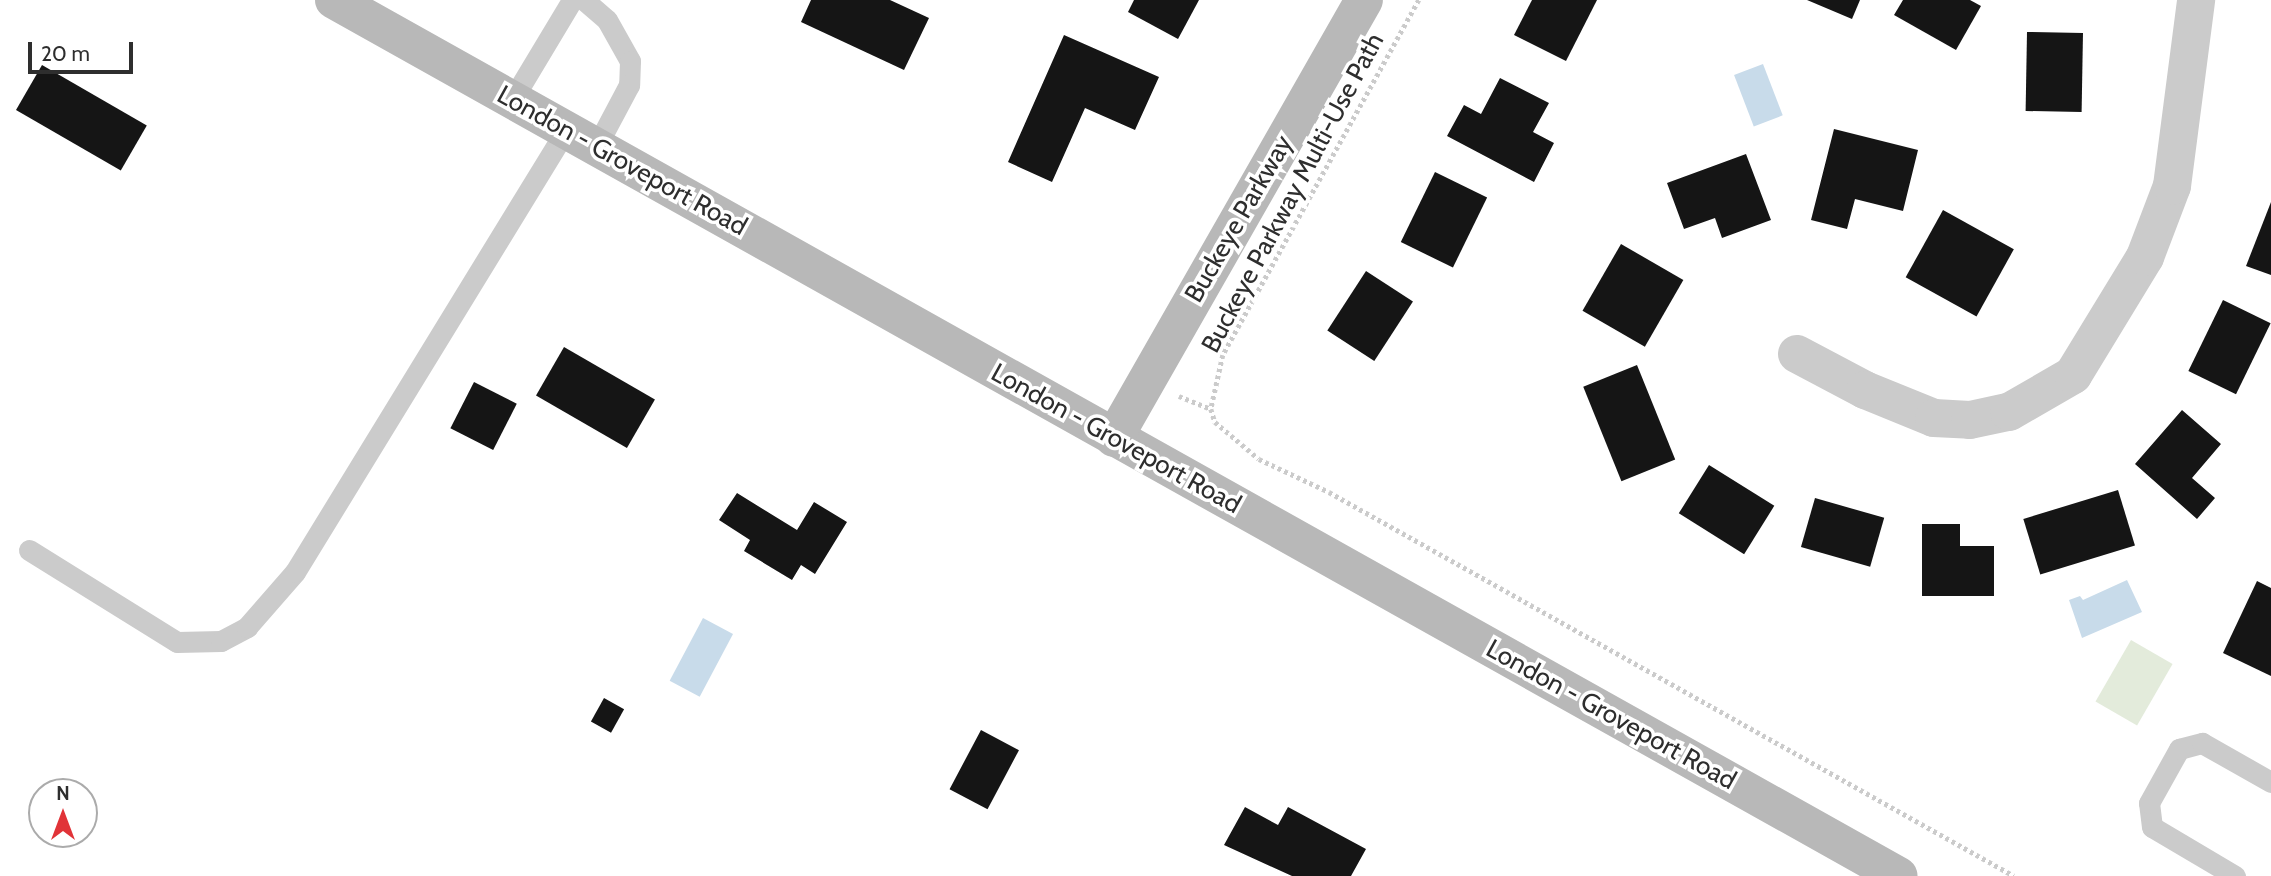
<!DOCTYPE html>
<html>
<head>
<meta charset="utf-8">
<style>
	body { margin:0 }
	#map { position:relative; width:2271px; height:876px; overflow:hidden; background:#fff; font-family:Cabin,sans-serif }
	div>[style] { position:absolute }
	[style*='--x'] { left:calc(var(--x)*1px); top:calc(var(--y)*1px); width:calc(var(--w)*1px); rotate:calc(var(--a)*1deg) }
	.green>* { inset:0; background:#e3ebdb; transform-origin:0 0 }
	.water>* { inset:0; background:#c8dbea; transform-origin:0 0 }
	.building>* { inset:0; background:#151515; transform-origin:0 0 }
	.path>* { height:4.5px; margin-top:-2.25px; transform-origin:0; background:repeating-linear-gradient(90deg,#cbcbcb 0 3.5px,transparent 0 7px) }
	.lane>* { height:21px; margin:-10.5px; padding:0 10.5px; transform-origin:10.5px; border-radius:10.5px; background:#cbcbcb }
	.street>* { height:38px; margin:-19px; padding:0 19px; transform-origin:19px; border-radius:19px; background:#cbcbcb }
	.secondary>* { height:38px; margin:-19px; padding:0 19px; transform-origin:19px; border-radius:19px; background:#b8b8b8 }
	span { translate:-50% -50%; white-space:nowrap; text-align:center; line-height:1.15; -webkit-text-stroke:7px #fff; paint-order:stroke }
	.street-label { font-size:26px; color:#2e2e2e }
	.north { position:absolute; left:28px; top:778px; width:70px; height:70px; box-sizing:border-box; background:#fff; border:2px solid #ababab; border-radius:50%; rotate:0deg; font-size:19px; font-weight:700; line-height:28px; text-align:center; color:#2e2e2e }
	.north::after { content:''; display:block; margin:auto; width:24px; height:32px; background:#e13338; clip-path:polygon(50% 0,100% 100%,50% 72%,0 100%) }
	.scale { position:absolute; left:28px; top:42px; width:105px; height:32px; box-sizing:border-box; border:4px solid #2e2e2e; border-top:0; padding-left:9px; font-size:21px; line-height:24px; white-space:nowrap; color:#2e2e2e; -webkit-text-stroke:5px #fff; paint-order:stroke }
</style>
</head>
<body>
<div id="map">
	<div class="green">
		<div style="left:2131px;top:640px;width:48px;height:71px;rotate:30deg"></div>
	</div>
	<div class="water">
		<div style="left:1763px;top:64px;width:55px;height:31px;rotate:69deg"></div>
		<div style="clip-path:polygon(2127px 580px,2142px 612px,2082px 638px,2069px 600px,2080px 596px,2083px 600px)"></div>
		<div style="left:703px;top:618px;width:34px;height:71px;rotate:28deg"></div>
	</div>
	<div class="building">
		<div style="clip-path:polygon(811px 0,890px 0,929px 18px,904px 70px,801px 22px)"></div>
		<div style="clip-path:polygon(1134px 0,1199px 0,1178px 39px,1128px 12px)"></div>
		<div style="clip-path:polygon(1532px 0,1597px 0,1566px 61px,1514px 35px)"></div>
		<div style="clip-path:polygon(1807px 0,1860px 0,1852px 19px)"></div>
		<div style="clip-path:polygon(1903px 0,1970px 0,1981px 6px,1956px 50px,1894px 15px)"></div>
		<div style="left:2027px;top:32px;width:56px;height:79px;rotate:1deg"></div>
		<div style="clip-path:polygon(1064px 35px,1159px 77px,1135px 130px,1085px 108px,1052px 182px,1008px 162px)"></div>
		<div style="left:42px;top:65px;width:121px;height:52px;rotate:30deg"></div>
		<div style="clip-path:polygon(1500px 78px,1549px 103px,1533px 132px,1554px 143px,1534px 182px,1447px 136px,1464px 105px,1481px 114px)"></div>
		<div style="clip-path:polygon(1834px 129px,1918px 150px,1903px 211px,1855px 199px,1847px 229px,1811px 220px)"></div>
		<div style="clip-path:polygon(1746px 154px,1771px 220px,1722px 238px,1715px 218px,1684px 229px,1667px 183px)"></div>
		<div style="left:1435px;top:172px;width:58px;height:78px;rotate:26deg"></div>
		<div style="clip-path:polygon(2271px 202px,2271px 275px,2246px 266px)"></div>
		<div style="left:1943px;top:210px;width:81px;height:77px;rotate:29deg"></div>
		<div style="left:1621px;top:244px;width:72px;height:77px;rotate:30deg"></div>
		<div style="left:1366px;top:271px;width:56px;height:71px;rotate:33deg"></div>
		<div style="left:2223px;top:300px;width:53px;height:79px;rotate:26deg"></div>
		<div style="left:564px;top:347px;width:105px;height:56px;rotate:30deg"></div>
		<div style="left:1637px;top:365px;width:102px;height:58px;rotate:68deg"></div>
		<div style="left:474px;top:382px;width:48px;height:52px;rotate:27deg"></div>
		<div style="clip-path:polygon(2182px 410px,2221px 444px,2192px 478px,2215px 498px,2197px 519px,2135px 464px)"></div>
		<div style="left:1709px;top:465px;width:77px;height:57px;rotate:32deg"></div>
		<div style="left:2118px;top:490px;width:58px;height:99px;rotate:73deg"></div>
		<div style="clip-path:polygon(737px 493px,797px 530px,814px 502px,847px 522px,815px 574px,801px 565px,792px 580px,744px 551px,750px 540px,719px 520px)"></div>
		<div style="left:1815px;top:498px;width:72px;height:51px;rotate:16deg"></div>
		<div style="clip-path:polygon(1922px 524px,1960px 524px,1960px 546px,1994px 546px,1994px 596px,1922px 596px)"></div>
		<div style="clip-path:polygon(2257px 581px,2271px 588px,2271px 676px,2223px 653px)"></div>
		<div style="left:604px;top:698px;width:23px;height:27px;rotate:29deg"></div>
		<div style="left:981px;top:730px;width:43px;height:67px;rotate:28deg"></div>
		<div style="clip-path:polygon(1245px 807px,1278px 825px,1288px 807px,1366px 849px,1351px 876px,1292px 876px,1224px 845px)"></div>
	</div>
	<div class="path">
		<div style="--x:1419;--y:0;--w:406;--a:118.9"></div>
		<div style="--x:1223;--y:355;--w:55;--a:102.5"></div>
		<div style="--x:1211;--y:409;--w:14;--a:73"></div>
		<div style="--x:1215;--y:422;--w:57;--a:40.1"></div>
		<div style="--x:1259;--y:459;--w:77;--a:25.2"></div>
		<div style="--x:1329;--y:492;--w:785;--a:29.27"></div>
		<div style="--x:1179;--y:396;--w:35;--a:22"></div>
	</div>
	<div class="lane">
		<div style="--x:584;--y:0;--w:30;--a:41"></div>
		<div style="--x:607;--y:20;--w:47;--a:60.7"></div>
		<div style="--x:630;--y:61;--w:24;--a:92"></div>
		<div style="--x:629;--y:85;--w:70;--a:118"></div>
		<div style="--x:512;--y:100;--w:117;--a:-59"></div>
		<div style="--x:29;--y:550;--w:174;--a:31.9"></div>
		<div style="--x:177;--y:642;--w:44;--a:-1.3"></div>
		<div style="--x:221;--y:641;--w:30;--a:-28"></div>
		<div style="--x:247;--y:627;--w:73;--a:-48.9"></div>
		<div style="--x:295;--y:572;--w:518;--a:-58.49"></div>
		<div style="--x:2235;--y:876;--w:96;--a:-149.4"></div>
		<div style="--x:2152;--y:827;--w:24;--a:-97"></div>
		<div style="--x:2149;--y:803;--w:62;--a:-60.9"></div>
		<div style="--x:2179;--y:749;--w:24;--a:-15"></div>
		<div style="--x:2202;--y:743;--w:79;--a:29.5"></div>
	</div>
	<div class="street">
		<div style="--x:1797;--y:354;--w:77;--a:27.9"></div>
		<div style="--x:1865;--y:390;--w:74;--a:22.1"></div>
		<div style="--x:1934;--y:418;--w:36;--a:3"></div>
		<div style="--x:1970;--y:420;--w:40;--a:-12"></div>
		<div style="--x:2009;--y:412;--w:74;--a:-30"></div>
		<div style="--x:2073;--y:375;--w:138;--a:-58.6"></div>
		<div style="--x:2145;--y:257;--w:76;--a:-69.2"></div>
		<div style="--x:2172;--y:186;--w:188;--a:-82.6"></div>
	</div>
	<div class="secondary">
		<div style="--x:334;--y:0;--w:1793;--a:29.24"></div>
		<div style="--x:1114;--y:438;--w:504;--a:-60.28"></div>
	</div>
	<div class="street-label">
		<span style="left:622px;top:161px;rotate:29deg">London - Groveport Road</span>
		<span style="left:1293px;top:193px;rotate:-62deg">Buckeye Parkway Multi-Use Path</span>
		<span style="left:1239px;top:219px;rotate:-60deg">Buckeye Parkway</span>
		<span style="left:1116px;top:439px;rotate:29deg">London - Groveport Road</span>
		<span style="left:1611px;top:715px;rotate:29deg">London - Groveport Road</span>
	</div>
	<div class="north">N</div>
	<div class="scale">20 m</div>
</div>
</body>
</html>
